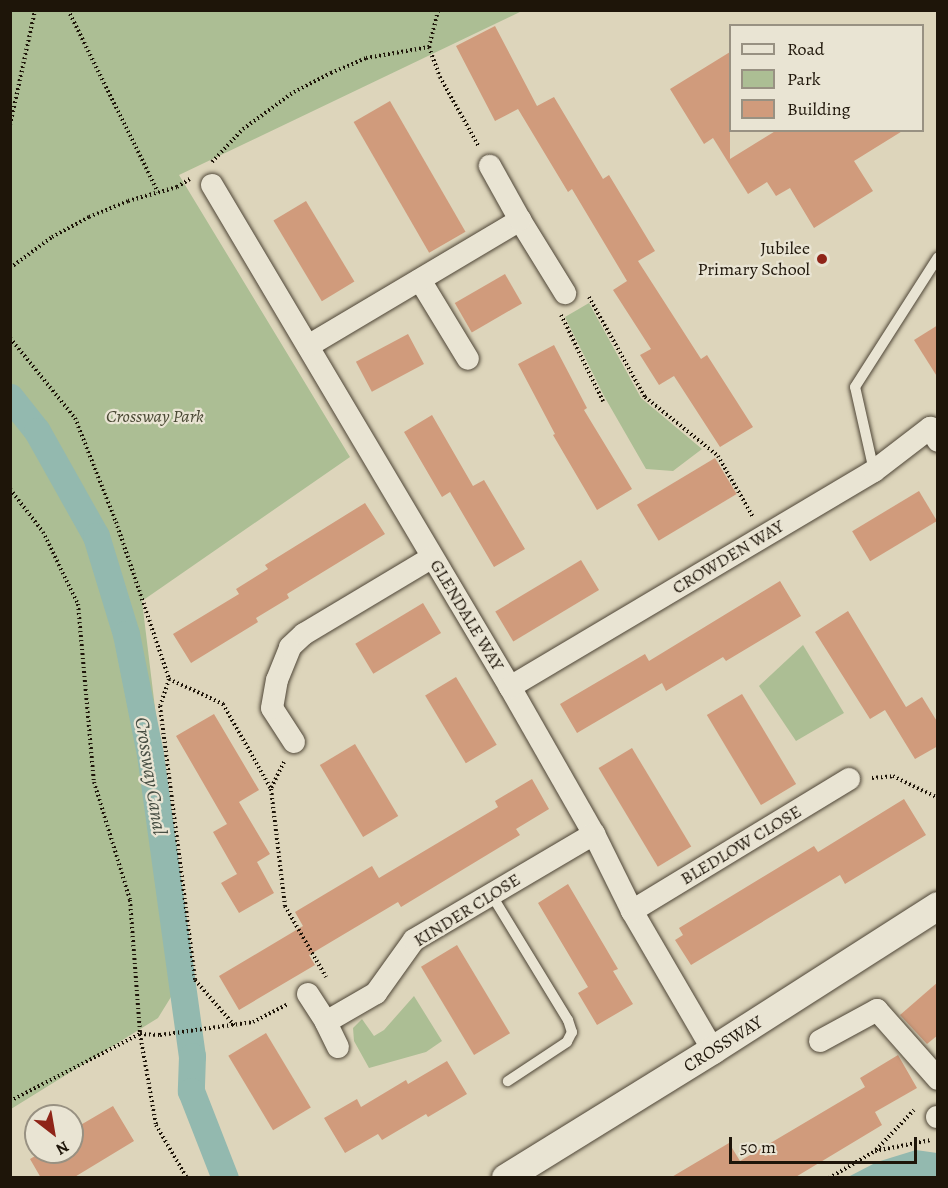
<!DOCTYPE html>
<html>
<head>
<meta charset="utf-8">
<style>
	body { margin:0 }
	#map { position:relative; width:948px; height:1188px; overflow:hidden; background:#ddd5bb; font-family:Alegreya,serif }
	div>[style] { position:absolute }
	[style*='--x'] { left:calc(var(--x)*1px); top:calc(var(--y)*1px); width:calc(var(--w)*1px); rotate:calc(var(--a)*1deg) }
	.green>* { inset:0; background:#acbe94 }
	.water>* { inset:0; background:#93b9af }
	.canal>* { height:27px; margin:-13.5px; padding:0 13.5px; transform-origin:13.5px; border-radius:13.5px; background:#93b9af }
	.building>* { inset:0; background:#d09b7c; transform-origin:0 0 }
	.path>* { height:4px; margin-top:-2px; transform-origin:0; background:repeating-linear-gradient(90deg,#1e1509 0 1.5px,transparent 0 4.5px) }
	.roads { filter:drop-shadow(0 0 2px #4e4536) drop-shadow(0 0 2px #4e4536) }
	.service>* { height:10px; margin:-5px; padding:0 5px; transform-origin:5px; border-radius:5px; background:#e9e4d3 }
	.minor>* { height:22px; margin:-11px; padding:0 11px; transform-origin:11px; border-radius:11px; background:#e9e4d3 }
	.tertiary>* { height:28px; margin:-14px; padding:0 14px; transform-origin:14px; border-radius:14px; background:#e9e4d3 }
	.dots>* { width:16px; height:16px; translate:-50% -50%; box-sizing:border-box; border:3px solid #e9e4d3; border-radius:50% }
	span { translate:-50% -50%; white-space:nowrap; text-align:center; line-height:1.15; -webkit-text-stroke:4.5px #e9e4d3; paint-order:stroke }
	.poi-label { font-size:18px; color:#1e1509 }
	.right { translate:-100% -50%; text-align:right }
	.park-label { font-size:18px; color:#494833; font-style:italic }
	.street-label { font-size:18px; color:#1e1509 }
	.water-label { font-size:20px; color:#474e43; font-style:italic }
	.frame { position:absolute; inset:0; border:12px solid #1e1509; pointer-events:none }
	.legend { position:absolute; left:729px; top:24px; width:195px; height:108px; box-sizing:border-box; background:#e9e4d3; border:2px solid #989182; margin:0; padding:8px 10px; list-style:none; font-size:18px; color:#1e1509 }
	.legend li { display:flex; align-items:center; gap:12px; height:30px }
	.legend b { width:30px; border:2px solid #989182 }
	.north { position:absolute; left:24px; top:1104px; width:60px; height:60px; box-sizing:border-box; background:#e9e4d3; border:2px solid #989182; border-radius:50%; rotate:149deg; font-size:16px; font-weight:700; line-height:24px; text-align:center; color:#1e1509 }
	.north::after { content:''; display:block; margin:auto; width:21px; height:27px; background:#8f2418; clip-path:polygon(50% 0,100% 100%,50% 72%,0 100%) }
	.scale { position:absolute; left:729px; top:1137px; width:188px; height:27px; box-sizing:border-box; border:3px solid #1e1509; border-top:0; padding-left:8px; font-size:18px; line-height:21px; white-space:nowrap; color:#1e1509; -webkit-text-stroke:4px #e9e4d3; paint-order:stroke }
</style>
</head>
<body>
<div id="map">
	<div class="green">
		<div style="clip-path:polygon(11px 10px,522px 11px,179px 175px,350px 457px,142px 601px,187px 971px,158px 1018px,11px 1109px)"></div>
		<div style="clip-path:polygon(589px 303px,641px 398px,702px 449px,673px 471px,646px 469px,604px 396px,565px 317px)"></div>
		<div style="clip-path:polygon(803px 645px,844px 713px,796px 741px,759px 686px)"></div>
		<div style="clip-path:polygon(414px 996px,442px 1041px,426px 1052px,369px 1068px,354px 1041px,353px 1028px,362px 1019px,374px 1036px,384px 1030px)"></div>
	</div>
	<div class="water">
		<div style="clip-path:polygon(916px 1150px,937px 1153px,937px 1176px,848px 1177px,877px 1162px)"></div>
	</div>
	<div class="canal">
		<div style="--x:10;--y:397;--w:43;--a:51.5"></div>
		<div style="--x:37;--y:431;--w:120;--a:60.7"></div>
		<div style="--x:96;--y:536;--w:102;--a:73"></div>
		<div style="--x:126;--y:634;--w:122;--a:78.7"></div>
		<div style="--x:150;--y:754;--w:305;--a:82.1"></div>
		<div style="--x:192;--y:1056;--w:35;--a:92"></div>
		<div style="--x:191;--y:1091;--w:93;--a:68.7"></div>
	</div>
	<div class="building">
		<div style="clip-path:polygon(495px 26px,537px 106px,554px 97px,603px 179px,609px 175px,655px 251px,638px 261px,701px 359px,707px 355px,753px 427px,720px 447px,674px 376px,659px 385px,640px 355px,651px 349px,613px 290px,627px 281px,572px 189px,568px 192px,518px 109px,495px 121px,456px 46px)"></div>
		<div style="clip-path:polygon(730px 52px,730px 159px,777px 130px,904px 130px,854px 161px,873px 191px,814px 228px,790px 188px,776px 196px,767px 182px,748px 194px,713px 138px,704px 144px,670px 89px)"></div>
		<div style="left:390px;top:101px;width:151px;height:42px;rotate:60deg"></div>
		<div style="left:306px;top:201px;width:94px;height:38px;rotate:59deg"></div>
		<div style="left:505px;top:274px;width:34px;height:58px;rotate:60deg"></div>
		<div style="clip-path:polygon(938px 325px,938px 378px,914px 340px)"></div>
		<div style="left:408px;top:334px;width:34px;height:59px;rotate:62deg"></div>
		<div style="clip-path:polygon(554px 345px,587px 408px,584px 410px,632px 489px,597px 510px,553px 435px,555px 434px,518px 364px)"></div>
		<div style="clip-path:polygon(432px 415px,473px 486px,484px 480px,525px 549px,494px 567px,450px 492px,442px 497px,404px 432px)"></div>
		<div style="left:715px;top:458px;width:42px;height:91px;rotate:59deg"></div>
		<div style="left:919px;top:491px;width:35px;height:78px;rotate:59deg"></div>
		<div style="clip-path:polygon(365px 503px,385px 534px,287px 594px,289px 598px,256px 618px,258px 622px,191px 663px,173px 634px,239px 594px,236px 589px,268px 569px,265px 565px)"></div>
		<div style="left:581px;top:560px;width:35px;height:100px;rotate:59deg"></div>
		<div style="clip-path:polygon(780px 581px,801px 616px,726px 661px,723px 657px,666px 691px,662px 683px,577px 733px,560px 704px,645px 654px,649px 661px)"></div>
		<div style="left:423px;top:603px;width:35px;height:79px;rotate:59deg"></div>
		<div style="clip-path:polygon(848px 611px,906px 707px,922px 697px,938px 723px,938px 746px,915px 759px,885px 710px,870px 719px,815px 632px)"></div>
		<div style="left:456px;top:677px;width:79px;height:36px;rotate:59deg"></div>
		<div style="left:742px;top:694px;width:105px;height:41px;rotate:59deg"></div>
		<div style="clip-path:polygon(214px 714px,259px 790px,239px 802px,270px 854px,257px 862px,274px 893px,239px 913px,221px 883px,237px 874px,213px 832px,227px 824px,176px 736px)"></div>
		<div style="left:355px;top:744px;width:84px;height:41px;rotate:59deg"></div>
		<div style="left:632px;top:748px;width:115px;height:39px;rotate:59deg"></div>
		<div style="clip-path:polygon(532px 779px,549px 809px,516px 829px,520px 835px,401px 907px,398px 902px,309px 955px,315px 965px,239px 1010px,219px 976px,303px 926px,295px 912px,372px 866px,379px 878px,498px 807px,495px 801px)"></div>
		<div style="clip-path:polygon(904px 799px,926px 835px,845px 884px,840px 875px,691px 965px,675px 940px,683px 935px,679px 928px,814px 846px,818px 852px)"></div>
		<div style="clip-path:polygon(568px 884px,618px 969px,613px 971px,633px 1004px,597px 1025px,578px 993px,588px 987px,538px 903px)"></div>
		<div style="left:457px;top:945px;width:103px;height:42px;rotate:59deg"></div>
		<div style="clip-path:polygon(938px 982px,938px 1035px,927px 1044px,900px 1015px)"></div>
		<div style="left:266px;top:1033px;width:87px;height:44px;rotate:59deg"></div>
		<div style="clip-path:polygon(898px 1055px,917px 1088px,875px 1112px,882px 1125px,794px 1178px,670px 1178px,729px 1143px,740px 1161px,865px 1087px,860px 1078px)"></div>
		<div style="clip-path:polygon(447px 1061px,467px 1094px,428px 1117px,426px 1114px,382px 1140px,378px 1134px,345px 1153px,324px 1118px,357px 1099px,361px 1107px,406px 1080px,408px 1084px)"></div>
		<div style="clip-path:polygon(113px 1106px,134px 1141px,73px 1178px,41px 1178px,30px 1159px,42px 1152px,72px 1152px,72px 1130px)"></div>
	</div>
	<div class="path">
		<div style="--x:68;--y:10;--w:203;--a:63.7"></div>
		<div style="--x:429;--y:47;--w:38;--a:-76"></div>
		<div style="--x:10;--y:125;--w:118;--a:-77.7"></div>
		<div style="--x:212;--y:162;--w:45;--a:-46.8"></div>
		<div style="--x:243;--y:129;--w:63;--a:-36"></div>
		<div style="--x:294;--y:92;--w:42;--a:-27.2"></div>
		<div style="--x:331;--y:73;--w:38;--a:-23"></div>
		<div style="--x:366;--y:58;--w:64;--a:-9.9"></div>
		<div style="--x:429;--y:47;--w:32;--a:70"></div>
		<div style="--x:440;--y:77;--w:80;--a:60.9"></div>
		<div style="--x:10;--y:268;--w:52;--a:-36.4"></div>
		<div style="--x:52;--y:237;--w:42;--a:-28.4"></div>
		<div style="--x:89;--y:217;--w:42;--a:-22.3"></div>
		<div style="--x:128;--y:201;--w:51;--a:-15.9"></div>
		<div style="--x:177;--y:187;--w:15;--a:-32"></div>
		<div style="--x:589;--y:297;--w:115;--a:60.8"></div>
		<div style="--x:645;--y:397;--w:94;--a:38.9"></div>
		<div style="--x:718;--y:456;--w:70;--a:60.2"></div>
		<div style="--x:561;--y:315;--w:96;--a:64"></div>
		<div style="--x:10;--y:338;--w:103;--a:50.9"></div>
		<div style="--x:75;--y:418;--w:112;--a:68.5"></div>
		<div style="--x:116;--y:522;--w:166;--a:71.3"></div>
		<div style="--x:169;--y:679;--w:60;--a:24.8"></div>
		<div style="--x:223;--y:704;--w:98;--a:60.5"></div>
		<div style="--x:10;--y:489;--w:54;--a:52.5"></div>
		<div style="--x:43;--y:532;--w:80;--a:64.1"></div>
		<div style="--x:78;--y:604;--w:179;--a:84.9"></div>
		<div style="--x:94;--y:782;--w:123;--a:73"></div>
		<div style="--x:130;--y:900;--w:134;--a:85.7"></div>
		<div style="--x:140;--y:1034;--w:92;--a:80"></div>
		<div style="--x:156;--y:1125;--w:61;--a:59.7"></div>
		<div style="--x:169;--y:679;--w:28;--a:108"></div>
		<div style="--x:160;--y:706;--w:276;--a:82.7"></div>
		<div style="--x:195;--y:980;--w:60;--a:49.1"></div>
		<div style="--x:284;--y:762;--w:30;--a:116"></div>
		<div style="--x:271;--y:789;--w:118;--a:83.2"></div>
		<div style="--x:285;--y:906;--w:82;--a:60"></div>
		<div style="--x:872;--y:778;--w:21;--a:-5"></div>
		<div style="--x:893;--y:776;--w:50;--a:26.1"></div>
		<div style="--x:10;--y:1101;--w:146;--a:-27.3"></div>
		<div style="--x:140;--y:1034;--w:20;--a:3"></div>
		<div style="--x:160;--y:1035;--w:94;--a:-8"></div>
		<div style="--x:253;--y:1022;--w:39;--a:-27"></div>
		<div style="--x:876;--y:1150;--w:55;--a:-46.5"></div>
		<div style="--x:829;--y:1178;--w:53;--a:-30.4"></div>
		<div style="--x:875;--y:1151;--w:57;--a:-11.1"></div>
	</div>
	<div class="roads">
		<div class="service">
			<div style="--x:874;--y:471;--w:86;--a:-102.7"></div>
			<div style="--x:855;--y:387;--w:154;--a:-57.4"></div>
			<div style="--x:491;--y:894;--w:148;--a:58.6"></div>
			<div style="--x:568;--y:1020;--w:13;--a:72"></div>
			<div style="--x:572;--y:1032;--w:11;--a:117"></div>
			<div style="--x:567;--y:1042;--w:71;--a:146.5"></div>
		</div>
		<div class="minor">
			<div style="--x:212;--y:185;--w:584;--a:59.31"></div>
			<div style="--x:510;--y:687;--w:169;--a:60.3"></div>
			<div style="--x:594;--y:834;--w:86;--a:63.7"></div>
			<div style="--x:632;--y:911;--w:161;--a:59.8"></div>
			<div style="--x:520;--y:220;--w:86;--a:58.3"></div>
			<div style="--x:420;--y:280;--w:92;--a:58.7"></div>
			<div style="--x:308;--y:346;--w:247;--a:-30.7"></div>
			<div style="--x:520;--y:220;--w:62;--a:-119.1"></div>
			<div style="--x:510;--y:687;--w:423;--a:-30.7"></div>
			<div style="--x:874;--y:471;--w:71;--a:-37.5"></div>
			<div style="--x:930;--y:428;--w:15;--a:58"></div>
			<div style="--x:294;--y:742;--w:40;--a:-122.9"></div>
			<div style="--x:272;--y:708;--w:28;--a:-80"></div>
			<div style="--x:277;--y:680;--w:35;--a:-68"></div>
			<div style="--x:290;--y:647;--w:19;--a:-43"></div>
			<div style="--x:304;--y:634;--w:148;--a:-30.9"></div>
			<div style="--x:632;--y:911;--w:254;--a:-31.3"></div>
			<div style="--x:308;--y:994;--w:33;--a:57"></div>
			<div style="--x:820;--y:1041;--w:65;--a:-28.5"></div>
			<div style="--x:877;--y:1010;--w:92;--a:48.5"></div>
			<div style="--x:338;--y:1047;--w:28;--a:-116"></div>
			<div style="--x:326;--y:1022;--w:58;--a:-30.1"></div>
			<div style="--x:376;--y:993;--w:65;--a:-54.4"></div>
			<div style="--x:414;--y:940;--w:209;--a:-30.5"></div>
			<div style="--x:937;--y:1117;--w:1;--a:0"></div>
		</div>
		<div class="tertiary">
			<div style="--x:506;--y:1178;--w:243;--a:-31.7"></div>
			<div style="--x:713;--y:1050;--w:267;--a:-32.6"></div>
		</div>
	</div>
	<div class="dots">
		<div style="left:822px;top:259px;background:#8f2418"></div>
	</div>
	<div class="poi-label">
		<span class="right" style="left:810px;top:259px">Jubilee<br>Primary School</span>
	</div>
	<div class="park-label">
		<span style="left:155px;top:416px">Crossway Park</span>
	</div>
	<div class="street-label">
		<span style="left:728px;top:557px;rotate:-31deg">CROWDEN WAY</span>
		<span style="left:467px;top:615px;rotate:59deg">GLENDALE WAY</span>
		<span style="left:741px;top:845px;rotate:-31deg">BLEDLOW CLOSE</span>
		<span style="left:467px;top:910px;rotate:-32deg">KINDER CLOSE</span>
		<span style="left:723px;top:1044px;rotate:-32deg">CROSSWAY</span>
	</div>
	<div class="water-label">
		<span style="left:151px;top:776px;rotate:81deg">Crossway Canal</span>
	</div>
	<div class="frame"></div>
	<ul class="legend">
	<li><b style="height:8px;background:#e9e4d3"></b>Road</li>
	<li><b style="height:16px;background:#acbe94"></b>Park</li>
	<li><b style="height:16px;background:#d09b7c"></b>Building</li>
	</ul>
	<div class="north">N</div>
	<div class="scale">50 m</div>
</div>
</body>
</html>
